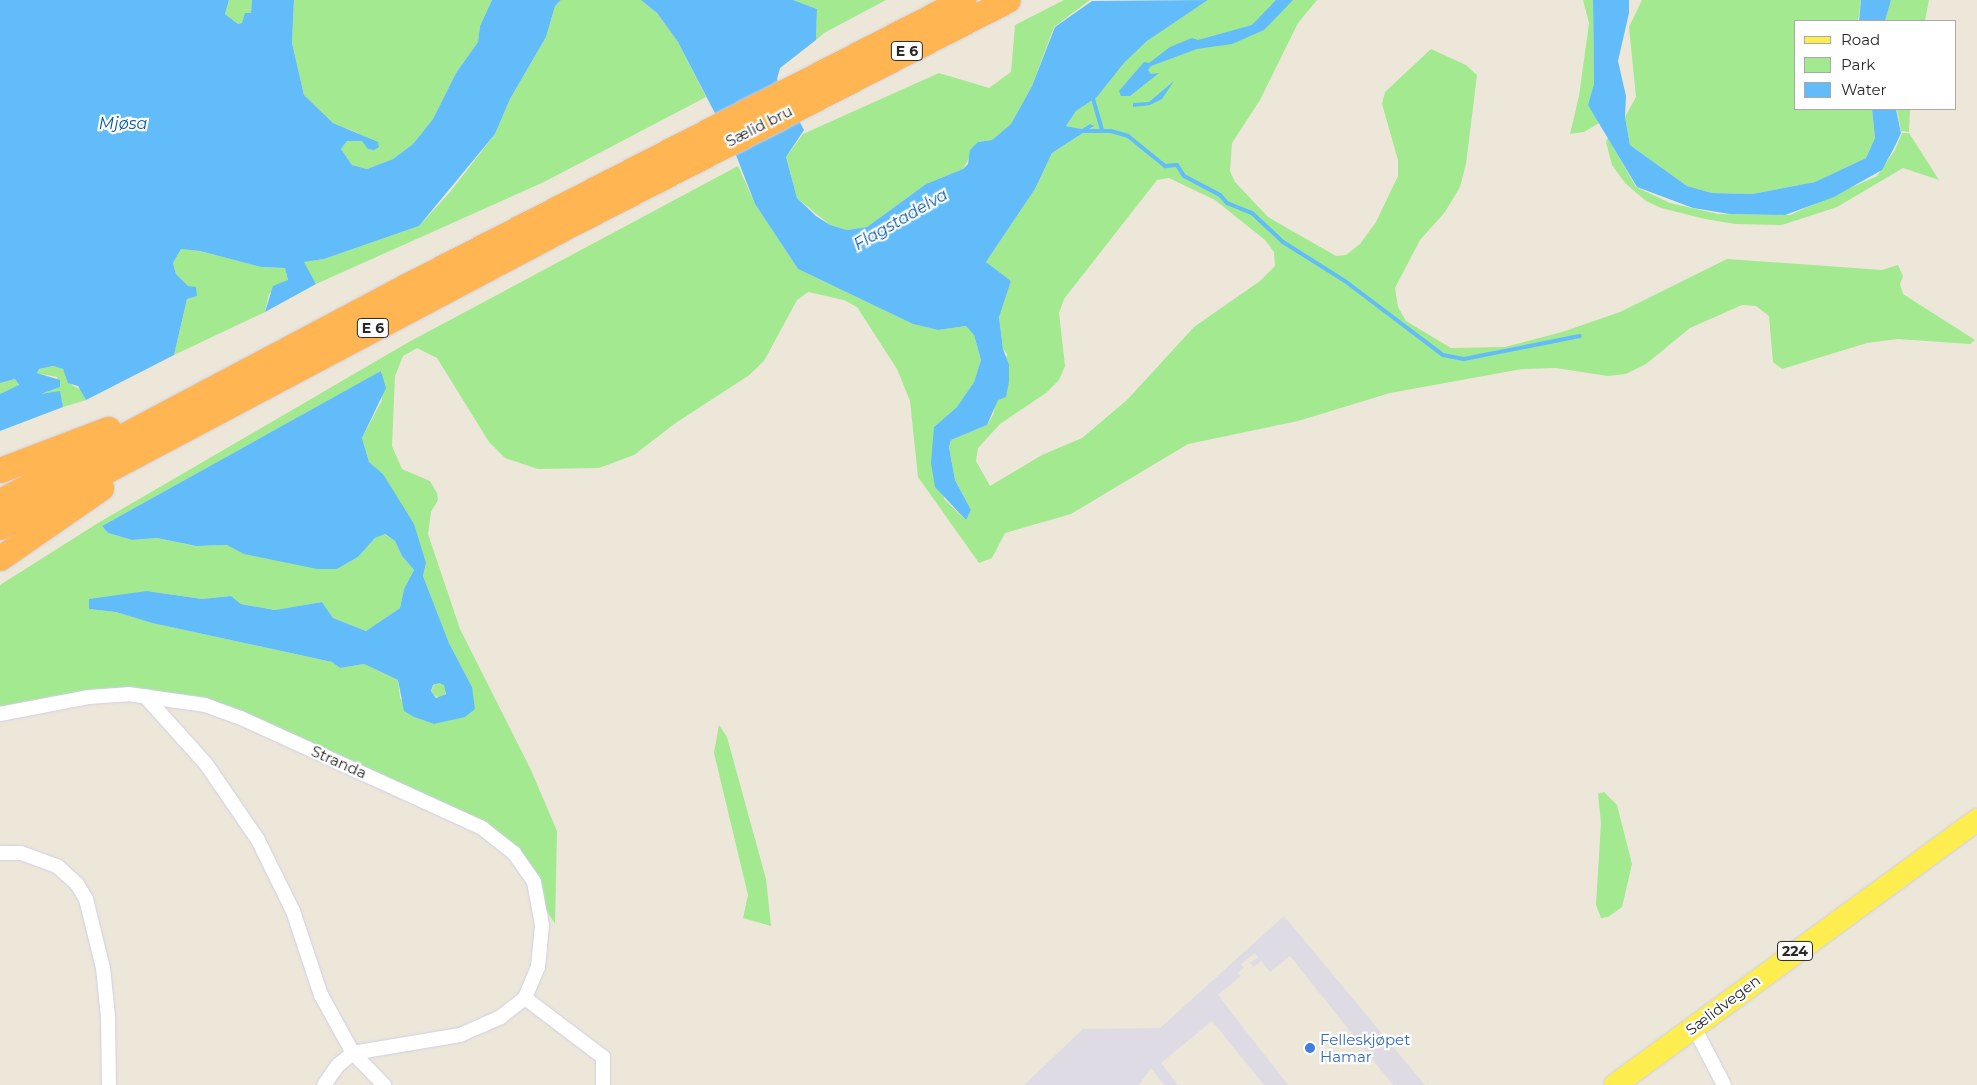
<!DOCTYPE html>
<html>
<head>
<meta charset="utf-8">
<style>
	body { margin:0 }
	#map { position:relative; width:1977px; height:1085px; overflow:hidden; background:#ede7d9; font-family:Montserrat,sans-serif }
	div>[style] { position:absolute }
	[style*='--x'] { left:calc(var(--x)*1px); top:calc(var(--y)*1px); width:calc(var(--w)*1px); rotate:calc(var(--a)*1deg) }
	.industrial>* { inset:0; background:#dfdbe4 }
	.green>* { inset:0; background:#a2e990 }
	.round { border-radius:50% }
	.water>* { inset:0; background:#62bcf9 }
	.stream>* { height:4px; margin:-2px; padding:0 2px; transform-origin:2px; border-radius:2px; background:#62bcf9 }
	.roads { filter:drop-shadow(0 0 1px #cecfe4) drop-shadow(0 0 1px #cecfe4) }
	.minor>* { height:14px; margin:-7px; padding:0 7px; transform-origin:7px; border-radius:7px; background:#fff }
	.primary>* { height:22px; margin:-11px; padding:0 11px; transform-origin:11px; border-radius:11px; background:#fded4e }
	.motorway>* { height:25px; margin:-12.5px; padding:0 12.5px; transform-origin:12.5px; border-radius:12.5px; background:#ffb552 }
	.dots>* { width:14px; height:14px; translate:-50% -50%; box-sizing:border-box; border:2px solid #fff; border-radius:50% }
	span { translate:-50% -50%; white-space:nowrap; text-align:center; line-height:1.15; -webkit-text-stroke:4.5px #fff; paint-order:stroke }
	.shield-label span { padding:1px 4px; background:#fff; border:1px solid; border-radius:4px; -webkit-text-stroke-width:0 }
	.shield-label { font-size:14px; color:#292929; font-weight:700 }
	.street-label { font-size:15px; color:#292929 }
	.shop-label { font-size:15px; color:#366cbe }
	.left { translate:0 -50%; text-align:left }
	.water-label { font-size:16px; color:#0156a5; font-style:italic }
	.legend { position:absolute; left:1794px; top:20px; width:162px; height:90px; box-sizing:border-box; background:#fff; border:1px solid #a9a9a9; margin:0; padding:6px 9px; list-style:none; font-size:15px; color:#292929 }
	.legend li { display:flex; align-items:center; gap:10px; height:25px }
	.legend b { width:25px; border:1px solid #a9a9a9 }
</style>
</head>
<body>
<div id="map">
	<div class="industrial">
		<div style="clip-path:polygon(1284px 916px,1425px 1085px,1393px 1085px,1290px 956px,1270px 972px,1261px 961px,1253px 967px,1250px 963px,1258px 957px,1255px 953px,1241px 964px,1244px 968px,1238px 973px,1241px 976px,1218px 995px,1288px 1085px,1264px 1085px,1212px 1021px,1161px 1063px,1178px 1085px,1164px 1085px,1151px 1068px,1139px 1085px,1024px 1085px,1083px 1029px,1160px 1028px)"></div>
	</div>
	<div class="green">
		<div style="clip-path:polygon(229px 0,252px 0,251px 13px,242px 23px,238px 24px,225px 14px)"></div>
		<div style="clip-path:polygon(294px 0,492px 0,480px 26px,478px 42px,456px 73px,433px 119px,413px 144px,393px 159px,367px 169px,352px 165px,341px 149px,347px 141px,363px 141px,368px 149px,358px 133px,333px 123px,304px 95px,292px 43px)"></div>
		<div style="clip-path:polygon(561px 0,641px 0,657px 13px,678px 42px,706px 97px,544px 182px,316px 284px,303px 262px,324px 259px,419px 226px,450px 192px,495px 134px,510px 99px,546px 37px,555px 6px)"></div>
		<div style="clip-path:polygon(793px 0,886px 0,824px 33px,816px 40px,817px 9px)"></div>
		<div style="clip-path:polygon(1064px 0,1090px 0,1054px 27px,1032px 86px,1011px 124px,992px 140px,978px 142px,963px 169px,926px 184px,867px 227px,847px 230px,830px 225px,797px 198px,786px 157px,803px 134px,939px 73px,989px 88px,1011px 72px,1015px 25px)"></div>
		<div style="clip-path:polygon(evenodd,1208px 0,1317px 0,1298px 23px,1260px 100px,1232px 143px,1230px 171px,1235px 182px,1268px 217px,1336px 256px,1346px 255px,1360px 244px,1376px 222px,1398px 176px,1398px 160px,1382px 104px,1385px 92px,1431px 49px,1466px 65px,1477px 75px,1466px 164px,1460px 187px,1445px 212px,1420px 240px,1395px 288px,1398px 307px,1406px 321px,1451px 348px,1505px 347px,1562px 332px,1620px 312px,1727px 259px,1882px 270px,1898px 265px,1903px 276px,1900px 284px,1903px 294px,1975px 340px,1970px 344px,1898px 339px,1867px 343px,1782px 369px,1773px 362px,1769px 316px,1756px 306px,1742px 305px,1690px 328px,1646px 364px,1626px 374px,1608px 376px,1556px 368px,1522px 369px,1390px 393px,1298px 421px,1188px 444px,1071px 514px,1005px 533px,992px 558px,979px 563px,918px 477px,910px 401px,897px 369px,857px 307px,844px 300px,808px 292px,797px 300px,764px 361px,748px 376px,677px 422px,634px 455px,599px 468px,538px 469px,505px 458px,489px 442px,437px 358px,417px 348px,403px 356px,395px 376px,392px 446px,402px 469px,430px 481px,437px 493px,438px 500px,431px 512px,428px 534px,460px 629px,531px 770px,557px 831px,555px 924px,547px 911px,535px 876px,522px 855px,494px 828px,214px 702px,138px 689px,0 710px,0 585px,98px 523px,407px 343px,738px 166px,755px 204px,798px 269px,913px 324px,938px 330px,966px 326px,974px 335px,981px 360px,974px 382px,957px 407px,934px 427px,944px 499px,966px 520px,971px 510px,955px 480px,949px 447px,951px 440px,987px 425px,993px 415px,1007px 354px,1003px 349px,999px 316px,1011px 281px,986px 262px,1035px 189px,1052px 153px,1093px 127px,1090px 124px,1082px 129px,1066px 126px,1076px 111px,1097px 97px,1124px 63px,1147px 41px,1208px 0,1169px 178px,1215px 200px,1265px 240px,1274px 252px,1275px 266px,1260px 281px,1194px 327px,1127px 400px,1082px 438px,1042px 455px,990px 486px,976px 461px,978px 448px,1000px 424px,1046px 393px,1059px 380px,1065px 366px,1059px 313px,1064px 299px,1157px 180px,1169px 178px,1208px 0,382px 371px,382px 400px,362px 438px,369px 462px,383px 474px,426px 563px,423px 576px,449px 643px,472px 687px,451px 720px,434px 724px,414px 717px,400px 698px,398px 680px,364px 664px,340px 668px,332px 662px,152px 623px,116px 612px,89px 609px,147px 591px,202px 599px,231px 596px,241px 604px,276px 610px,322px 602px,333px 618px,366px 631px,400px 608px,404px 589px,414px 570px,402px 556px,395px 541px,384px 534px,375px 538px,358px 557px,337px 569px,317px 569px,228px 545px,195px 546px,157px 538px,132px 540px,108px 533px,102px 526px,382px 371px)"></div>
		<div style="clip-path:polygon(1583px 0,1593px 0,1594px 84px,1589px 105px,1601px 122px,1584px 132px,1570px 134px,1579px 96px,1589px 23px)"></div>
		<div style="clip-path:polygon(1642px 0,1861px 0,1858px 21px,1796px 21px,1796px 109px,1872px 109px,1875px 138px,1866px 158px,1815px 182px,1752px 194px,1712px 193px,1687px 186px,1630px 145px,1625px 117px,1636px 97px,1629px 27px)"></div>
		<div style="clip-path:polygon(1891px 0,1929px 0,1925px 21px,1885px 21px)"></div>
		<div style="clip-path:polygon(1897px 109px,1910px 109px,1909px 132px,1901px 131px)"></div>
		<div style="clip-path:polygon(1902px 133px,1909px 133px,1939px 180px,1903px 168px,1837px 207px,1782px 225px,1735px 224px,1705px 219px,1661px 208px,1646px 201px,1625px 183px,1612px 165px,1606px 142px,1608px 138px,1636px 187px,1670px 203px,1718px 214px,1790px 215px,1877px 176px,1895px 150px)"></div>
		<div style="clip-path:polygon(181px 249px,200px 251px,261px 267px,285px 268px,288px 280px,269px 294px,265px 312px,174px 355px,187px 299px,197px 296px,176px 274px,173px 263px)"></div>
		<div style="clip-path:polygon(53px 366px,63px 369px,72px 385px,83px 391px,86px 400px,63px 407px,60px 395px,41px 395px,56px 387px,57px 377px,36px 373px,39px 369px)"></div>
		<div style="clip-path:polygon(15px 379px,19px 386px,0 394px,0 383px)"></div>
		<div class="round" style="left:432px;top:683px;width:14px;height:14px"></div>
		<div style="clip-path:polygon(719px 725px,727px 737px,766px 879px,771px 926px,743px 918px,748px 895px,714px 753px)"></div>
		<div style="clip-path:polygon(1604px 792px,1617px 805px,1632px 864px,1622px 907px,1608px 917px,1601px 918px,1596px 905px,1601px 823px,1598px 794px)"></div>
	</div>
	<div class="water">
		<div style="clip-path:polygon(0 0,229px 0,225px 14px,238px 24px,242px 23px,245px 13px,251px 13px,252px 0,294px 0,292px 43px,304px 95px,333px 123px,378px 142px,379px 147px,374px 150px,368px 149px,362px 141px,347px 141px,341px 149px,352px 165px,367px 169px,393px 159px,413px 144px,433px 119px,456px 73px,478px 42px,480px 26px,492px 0,561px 0,555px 6px,546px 37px,510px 99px,495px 134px,419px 226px,324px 259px,304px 262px,316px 284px,265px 312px,273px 286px,288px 280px,285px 268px,261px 267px,200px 251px,181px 249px,173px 263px,176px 274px,188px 286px,196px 287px,197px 296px,187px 299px,174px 355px,86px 400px,78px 386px,68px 383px,63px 369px,53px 366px,39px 369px,37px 373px,60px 380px,60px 387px,41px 394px,60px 391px,63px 407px,0 431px,0 394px,19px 385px,15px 379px,0 383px)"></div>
		<div style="clip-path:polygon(641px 0,793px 0,817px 9px,816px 40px,780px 68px,777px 79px,804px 130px,786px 157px,797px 198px,816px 216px,830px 225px,847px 230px,867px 227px,926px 184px,963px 169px,968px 164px,970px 150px,978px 142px,992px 140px,1011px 124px,1032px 86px,1055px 27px,1092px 1px,1208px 0,1147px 41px,1124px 63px,1097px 97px,1076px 111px,1066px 126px,1082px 129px,1090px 124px,1094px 126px,1052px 153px,1035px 189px,986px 262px,1011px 281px,999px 317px,1003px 349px,1009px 365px,1009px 382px,1006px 397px,998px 400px,987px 425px,951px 440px,949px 447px,955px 480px,971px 510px,966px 520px,935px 487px,931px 463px,934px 427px,957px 407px,974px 382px,981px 360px,974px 335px,966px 326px,938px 330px,913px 324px,798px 269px,755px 204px,734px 150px,678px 42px,657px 13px)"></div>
		<div style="clip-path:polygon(1276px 0,1293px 0,1264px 30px,1232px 44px,1197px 49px,1151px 66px,1148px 70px,1151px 74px,1159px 73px,1130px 96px,1121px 96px,1119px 91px,1144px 62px,1149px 63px,1170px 47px,1192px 38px,1198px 40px,1252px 25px)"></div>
		<div style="clip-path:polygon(1593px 0,1629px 0,1629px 13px,1618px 61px,1626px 96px,1625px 117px,1630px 145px,1687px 186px,1712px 193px,1752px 194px,1815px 182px,1866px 158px,1875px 138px,1872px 109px,1896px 109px,1901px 133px,1895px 146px,1882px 170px,1834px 197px,1785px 215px,1730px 214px,1693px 208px,1637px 187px,1588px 105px,1594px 84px)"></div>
		<div style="clip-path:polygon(1861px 0,1891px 0,1885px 21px,1859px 21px)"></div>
		<div style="clip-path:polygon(1174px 81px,1162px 99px,1150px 105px,1133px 107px,1133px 103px,1149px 102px)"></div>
		<div style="clip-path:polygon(evenodd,381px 371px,386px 388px,362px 438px,369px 462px,383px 474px,414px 524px,426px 563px,423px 576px,449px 643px,472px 687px,475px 709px,465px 717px,434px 724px,414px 717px,404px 711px,398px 680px,364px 664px,340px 668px,332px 662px,152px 623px,116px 612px,89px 609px,89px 599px,147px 591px,202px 599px,231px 596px,241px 604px,275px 610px,322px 602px,333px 618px,366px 631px,400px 608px,404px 589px,414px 570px,402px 556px,395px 541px,385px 534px,375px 538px,358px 557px,337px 569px,317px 569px,244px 554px,227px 545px,196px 546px,157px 538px,132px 540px,108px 533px,102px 526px,381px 371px,439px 683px,444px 685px,446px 694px,436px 698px,431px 691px,433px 685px,439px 683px)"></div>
	</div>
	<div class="stream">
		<div style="--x:1092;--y:95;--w:37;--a:74"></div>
		<div style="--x:1083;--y:131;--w:28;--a:0"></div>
		<div style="--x:1111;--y:131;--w:18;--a:16"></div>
		<div style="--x:1128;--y:136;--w:48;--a:39"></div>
		<div style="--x:1165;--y:166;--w:12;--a:-5"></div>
		<div style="--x:1177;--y:165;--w:13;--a:58"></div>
		<div style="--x:1184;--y:176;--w:41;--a:27.8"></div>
		<div style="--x:1220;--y:195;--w:11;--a:49"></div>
		<div style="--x:1227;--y:203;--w:27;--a:22"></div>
		<div style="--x:1252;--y:213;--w:42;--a:43.1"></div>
		<div style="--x:1283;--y:242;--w:73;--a:32.2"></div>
		<div style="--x:1345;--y:281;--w:123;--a:37.1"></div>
		<div style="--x:1443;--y:355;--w:21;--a:11"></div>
		<div style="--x:1464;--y:359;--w:118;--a:-11.2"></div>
	</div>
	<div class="roads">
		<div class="minor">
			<div style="--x:145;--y:696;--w:91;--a:48.1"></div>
			<div style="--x:206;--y:764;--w:92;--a:55.6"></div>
			<div style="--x:258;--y:840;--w:79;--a:63.8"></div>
			<div style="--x:293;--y:911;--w:89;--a:71.6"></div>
			<div style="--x:321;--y:995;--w:66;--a:61.1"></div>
			<div style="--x:353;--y:1053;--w:45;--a:45.9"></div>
			<div style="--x:0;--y:714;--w:91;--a:-10.8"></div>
			<div style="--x:89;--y:697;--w:39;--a:-4"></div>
			<div style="--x:128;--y:694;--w:78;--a:8.1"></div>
			<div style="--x:205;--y:705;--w:38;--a:20"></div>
			<div style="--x:241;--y:718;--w:265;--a:24.5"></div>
			<div style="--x:482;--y:828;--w:41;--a:38"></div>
			<div style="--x:514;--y:853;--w:35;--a:55"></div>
			<div style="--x:534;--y:882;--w:44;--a:79.5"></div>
			<div style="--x:542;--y:925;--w:42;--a:95.4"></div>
			<div style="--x:538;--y:967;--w:34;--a:113"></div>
			<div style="--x:525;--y:998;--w:31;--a:142"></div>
			<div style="--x:501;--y:1017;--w:45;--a:156.3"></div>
			<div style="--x:460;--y:1035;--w:109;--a:170.5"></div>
			<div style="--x:353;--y:1053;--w:19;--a:141"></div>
			<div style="--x:338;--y:1065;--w:24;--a:125"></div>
			<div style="--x:0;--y:853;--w:21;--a:0"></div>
			<div style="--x:21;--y:853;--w:38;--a:20"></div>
			<div style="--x:57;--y:866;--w:27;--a:42"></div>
			<div style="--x:77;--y:884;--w:17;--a:59"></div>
			<div style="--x:86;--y:899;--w:71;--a:76.2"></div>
			<div style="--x:103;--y:968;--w:48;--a:84.1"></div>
			<div style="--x:108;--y:1016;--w:69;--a:89.2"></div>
			<div style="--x:525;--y:998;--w:98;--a:37.1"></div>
			<div style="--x:603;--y:1057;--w:28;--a:90"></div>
			<div style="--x:1694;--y:1027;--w:65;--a:62.7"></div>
		</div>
		<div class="primary">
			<div style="--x:1615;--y:1085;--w:449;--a:-36.2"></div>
		</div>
		<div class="motorway">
			<div style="--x:0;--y:470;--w:116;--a:-20.8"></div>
			<div style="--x:0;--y:501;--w:455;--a:-27.9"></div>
			<div style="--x:402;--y:288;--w:631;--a:-27.17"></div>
			<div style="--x:0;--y:527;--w:636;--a:-27.93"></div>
			<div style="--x:562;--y:229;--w:501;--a:-27.18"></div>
			<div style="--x:0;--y:558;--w:123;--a:-34.7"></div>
		</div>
	</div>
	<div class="dots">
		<div style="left:1310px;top:1048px;background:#3f7fe0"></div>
	</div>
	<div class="shield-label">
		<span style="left:907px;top:51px">E 6</span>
		<span style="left:373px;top:328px">E 6</span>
		<span style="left:1795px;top:951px">224</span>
	</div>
	<div class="street-label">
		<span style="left:759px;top:126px;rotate:-27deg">Sælid bru</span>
		<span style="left:339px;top:762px;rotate:24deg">Stranda</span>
		<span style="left:1723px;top:1005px;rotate:-37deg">Sælidvegen</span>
	</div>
	<div class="shop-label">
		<span class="left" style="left:1320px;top:1048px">Felleskjøpet<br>Hamar</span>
	</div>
	<div class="water-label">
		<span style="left:123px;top:124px">Mjøsa</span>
		<span style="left:901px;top:220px;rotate:-30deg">Flagstadelva</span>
	</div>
	<ul class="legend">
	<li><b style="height:6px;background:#fded4e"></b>Road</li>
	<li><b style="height:14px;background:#a2e990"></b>Park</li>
	<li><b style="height:14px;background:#62bcf9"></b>Water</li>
	</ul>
</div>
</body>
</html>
